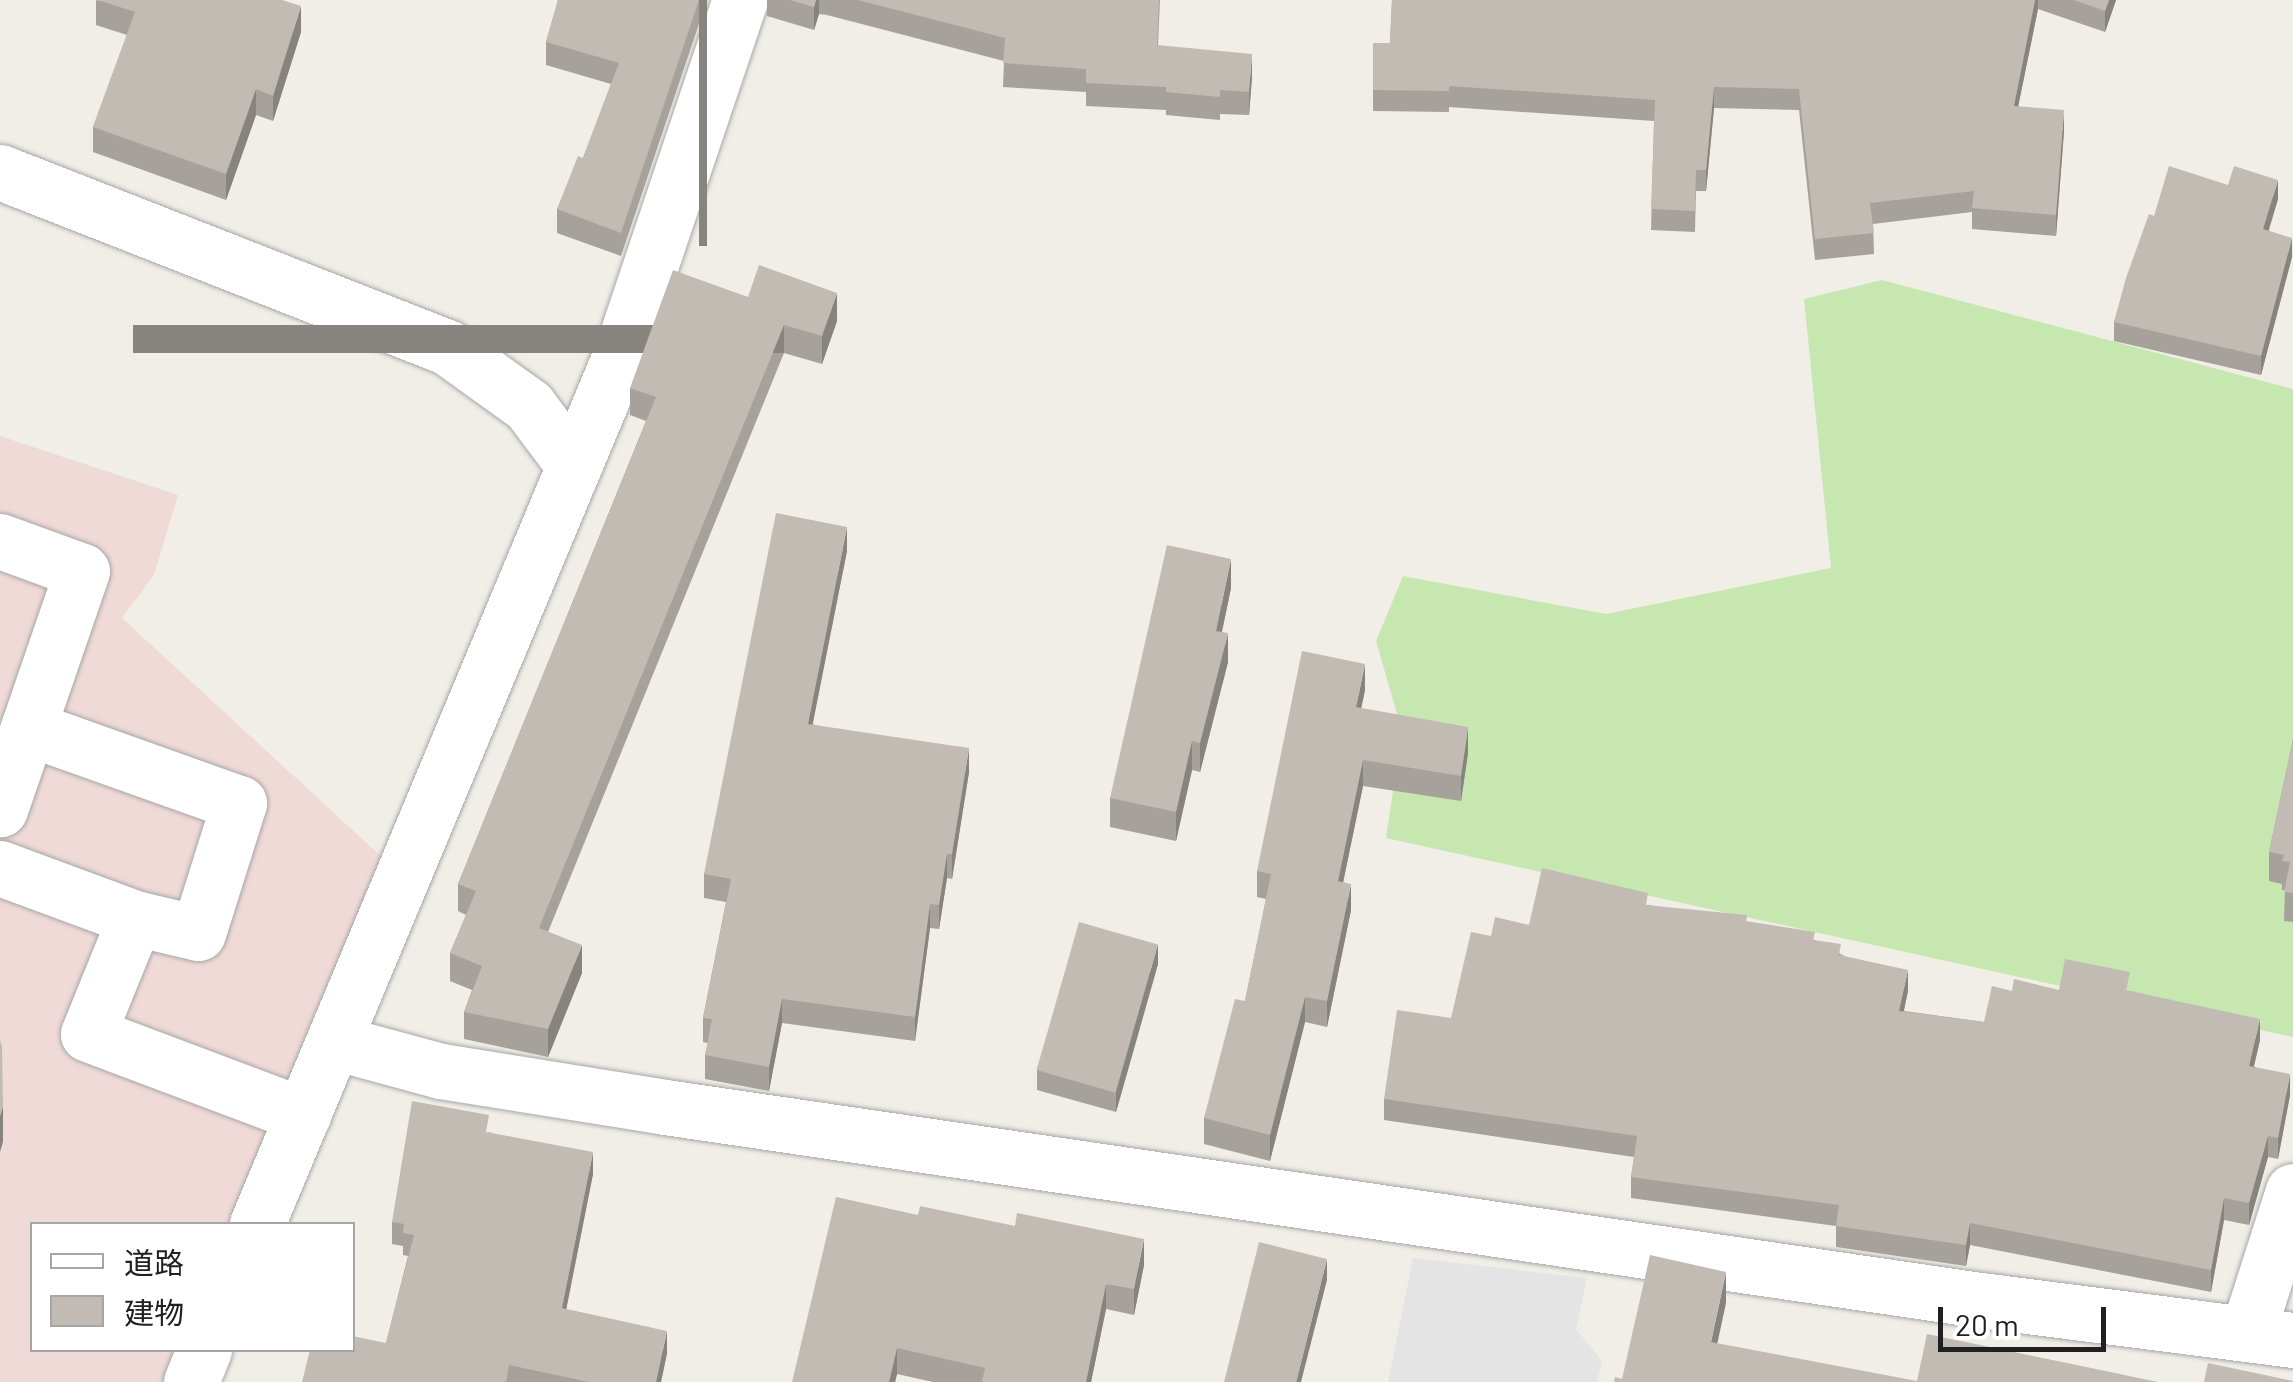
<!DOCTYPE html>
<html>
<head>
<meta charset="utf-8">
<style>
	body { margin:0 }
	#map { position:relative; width:2293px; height:1382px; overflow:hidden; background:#f0eee7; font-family:Barlow,"Noto Sans JP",sans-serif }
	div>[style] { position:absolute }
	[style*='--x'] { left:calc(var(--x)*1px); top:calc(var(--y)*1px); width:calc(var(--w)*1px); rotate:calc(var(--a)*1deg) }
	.commercial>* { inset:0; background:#f0dad7 }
	.grass>* { inset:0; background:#c6e8b0 }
	.parking>* { inset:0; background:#e4e4e4 }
	.roads { filter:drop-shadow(0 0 2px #a7a7a7) drop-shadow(0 0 2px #a7a7a7) }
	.minor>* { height:55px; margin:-27.5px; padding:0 27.5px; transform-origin:27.5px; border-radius:27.5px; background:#fff }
	.wall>* { inset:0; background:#a6a19b }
	.shaded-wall>* { inset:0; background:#87837e; transform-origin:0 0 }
	.building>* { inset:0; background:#c1bbb4; transform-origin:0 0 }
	span { translate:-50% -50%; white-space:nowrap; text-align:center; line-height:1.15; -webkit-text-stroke:8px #fff; paint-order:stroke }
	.legend { position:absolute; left:30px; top:1222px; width:325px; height:130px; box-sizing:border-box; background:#fff; border:2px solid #a6a6a6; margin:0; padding:12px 18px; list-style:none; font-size:30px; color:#202020 }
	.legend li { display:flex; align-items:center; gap:20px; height:50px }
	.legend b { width:50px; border:2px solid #a6a6a6 }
	.scale { position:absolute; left:1938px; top:1307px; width:168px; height:45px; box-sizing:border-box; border:5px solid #202020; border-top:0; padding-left:12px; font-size:30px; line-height:35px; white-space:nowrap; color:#202020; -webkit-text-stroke:8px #fff; paint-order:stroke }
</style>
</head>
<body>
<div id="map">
	<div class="commercial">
		<div style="clip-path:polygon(0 436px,178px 495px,154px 575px,122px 618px,384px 859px,237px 1224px,32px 1224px,32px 1350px,187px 1350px,173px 1382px,0 1382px)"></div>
	</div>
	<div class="grass">
		<div style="clip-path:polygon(1882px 280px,2293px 389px,2293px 1037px,1386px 838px,1402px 731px,1376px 641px,1403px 576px,1606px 614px,1831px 568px,1804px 299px)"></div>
	</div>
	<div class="parking">
		<div style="clip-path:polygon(1413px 1258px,1587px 1278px,1576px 1329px,1602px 1361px,1597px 1382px,1388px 1382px)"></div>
	</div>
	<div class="roads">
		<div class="minor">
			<div style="--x:0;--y:172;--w:480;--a:21.4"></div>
			<div style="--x:447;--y:347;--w:101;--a:35.7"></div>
			<div style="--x:529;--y:406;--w:75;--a:53.1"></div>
			<div style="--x:0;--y:541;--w:87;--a:20.1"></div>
			<div style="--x:82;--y:571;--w:252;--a:109"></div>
			<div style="--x:28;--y:728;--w:224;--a:19.6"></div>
			<div style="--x:239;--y:803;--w:136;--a:107.5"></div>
			<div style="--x:198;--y:933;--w:65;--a:-166.6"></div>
			<div style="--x:0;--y:868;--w:144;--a:20.3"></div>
			<div style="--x:135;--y:918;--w:125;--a:112.1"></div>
			<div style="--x:88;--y:1034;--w:230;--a:20.6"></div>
			<div style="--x:334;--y:1042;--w:111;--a:15.2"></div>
			<div style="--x:441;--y:1071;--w:227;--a:9.1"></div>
			<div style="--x:665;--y:1107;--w:1322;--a:8.35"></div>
			<div style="--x:1973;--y:1299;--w:323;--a:7.3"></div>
			<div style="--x:257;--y:1224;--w:941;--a:-67.31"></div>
			<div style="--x:620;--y:356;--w:376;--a:-71.4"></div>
			<div style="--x:2248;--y:1331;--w:147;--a:-72.2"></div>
			<div style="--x:191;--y:1382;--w:35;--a:-68"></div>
		</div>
	</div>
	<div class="wall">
		<div style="clip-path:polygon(96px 0,301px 32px,273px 121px,256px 115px,226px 200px,93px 152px,93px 127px,127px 35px,96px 25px)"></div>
		<div style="clip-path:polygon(558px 0,707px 0,621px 256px,557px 233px,557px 209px,583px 158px,611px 84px,546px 65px,546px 42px)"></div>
		<div style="clip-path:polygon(767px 0,1160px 0,1158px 45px,1252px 77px,1249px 115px,1220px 114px,1220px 120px,1166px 115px,1166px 110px,1086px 106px,1086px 92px,1003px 87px,1004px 61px,827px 15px,819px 14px,814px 30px,767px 16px)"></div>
		<div style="clip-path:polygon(1392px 0,2116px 0,2105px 32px,2038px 9px,2018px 106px,2064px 131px,2056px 236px,1972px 229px,1972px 212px,1873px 224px,1874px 254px,1815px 260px,1799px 110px,1714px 108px,1706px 191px,1696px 191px,1695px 232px,1651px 230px,1654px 121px,1449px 107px,1449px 112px,1373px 111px,1373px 43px,1390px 43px)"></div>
		<div style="clip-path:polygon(2228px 185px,2278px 199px,2269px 230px,2292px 257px,2261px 375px,2114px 341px,2114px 322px,2154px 216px)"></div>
		<div style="clip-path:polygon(748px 297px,837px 321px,822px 364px,784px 353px,548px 932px,582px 973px,548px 1057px,464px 1039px,464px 1012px,472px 990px,450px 981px,450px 953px,466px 915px,458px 911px,458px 884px,646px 421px,630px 415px,630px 388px)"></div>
		<div style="clip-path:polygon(847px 551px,812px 724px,969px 772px,952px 879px,947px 878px,939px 929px,930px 928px,915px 1041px,782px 1023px,769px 1091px,705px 1079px,705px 1055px,708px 1043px,703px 1042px,703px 1018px,726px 902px,704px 898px,704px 874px)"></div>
		<div style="clip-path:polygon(1231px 588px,1222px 632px,1228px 662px,1200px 772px,1192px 770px,1176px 841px,1110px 827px,1110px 798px)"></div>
		<div style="clip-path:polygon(1365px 690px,1361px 708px,1468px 753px,1461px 801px,1363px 786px,1343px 882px,1351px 910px,1327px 1027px,1305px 1022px,1270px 1161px,1204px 1144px,1204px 1118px,1245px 1001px,1266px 899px,1257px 897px,1257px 871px)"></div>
		<div style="clip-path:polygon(2293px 739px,2293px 922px,2284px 921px,2285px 890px,2282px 890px,2282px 884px,2269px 881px,2269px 852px)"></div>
		<div style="clip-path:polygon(1648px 905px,1747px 922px,1815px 940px,1908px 991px,1904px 1011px,1984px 1022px,2012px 991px,2059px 990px,2130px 991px,2260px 1040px,2254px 1066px,2290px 1095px,2278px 1159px,2268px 1157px,2249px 1225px,2224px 1220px,2211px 1292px,1970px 1245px,1966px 1266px,1836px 1247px,1836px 1226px,1631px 1198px,1631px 1177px,1634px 1157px,1384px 1120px,1384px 1099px,1529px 925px)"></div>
		<div style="clip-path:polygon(1158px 964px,1116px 1112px,1037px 1090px,1037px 1070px)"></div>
		<div style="clip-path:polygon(489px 1132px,593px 1174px,566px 1309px,667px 1353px,661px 1382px,302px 1382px,386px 1343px,408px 1256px,403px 1255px,403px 1246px,392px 1244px,392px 1222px)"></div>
		<div style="clip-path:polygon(1144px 1265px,1134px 1315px,1106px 1309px,1091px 1382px,933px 1382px,897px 1374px,895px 1382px,792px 1382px)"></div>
	</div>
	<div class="shaded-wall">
		<div style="left:699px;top:0;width:8px;height:246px"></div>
		<div style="clip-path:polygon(816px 0,819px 0,819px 14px,814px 30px,814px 7px)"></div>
		<div style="clip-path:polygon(2035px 0,2038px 0,2038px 9px,2014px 127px,2014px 106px)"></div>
		<div style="clip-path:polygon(2109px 0,2116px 0,2105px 32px,2105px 11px)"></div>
		<div style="clip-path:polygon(301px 6px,301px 32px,273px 121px,273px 96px)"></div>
		<div style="clip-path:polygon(1252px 54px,1252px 77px,1249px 115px,1249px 92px)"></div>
		<div style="clip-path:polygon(1714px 87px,1714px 108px,1706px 191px,1706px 170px)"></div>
		<div style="clip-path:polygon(256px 89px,256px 115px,226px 200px,226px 174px)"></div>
		<div style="clip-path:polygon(2064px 110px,2064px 131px,2056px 236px,2056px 215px)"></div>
		<div style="clip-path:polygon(2278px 180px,2278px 199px,2263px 248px,2263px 229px)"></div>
		<div style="clip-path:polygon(2292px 238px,2292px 257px,2261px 375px,2261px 356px)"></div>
		<div style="clip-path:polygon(837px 293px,837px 321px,822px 364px,822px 336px)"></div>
		<div style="left:784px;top:325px;width:28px;height:651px;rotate:90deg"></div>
		<div style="clip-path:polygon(847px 527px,847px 551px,808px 748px,808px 724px)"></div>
		<div style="clip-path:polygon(1231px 559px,1231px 588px,1216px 659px,1216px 631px)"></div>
		<div style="clip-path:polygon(1228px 633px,1228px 662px,1200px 772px,1200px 743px)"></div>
		<div style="clip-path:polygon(1365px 664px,1365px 690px,1356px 733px,1356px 707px)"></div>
		<div style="clip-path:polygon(1468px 727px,1468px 753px,1461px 801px,1461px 776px)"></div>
		<div style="clip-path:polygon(1192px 741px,1192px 770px,1176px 841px,1176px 812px)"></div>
		<div style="clip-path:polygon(969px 748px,969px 772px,952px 879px,952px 854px)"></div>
		<div style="clip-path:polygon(1363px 760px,1363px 786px,1338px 907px,1338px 881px)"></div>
		<div style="clip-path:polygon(947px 854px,947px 878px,939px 929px,939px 905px)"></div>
		<div style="clip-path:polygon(1351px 884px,1351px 910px,1327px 1027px,1327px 1001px)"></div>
		<div style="clip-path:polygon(930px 904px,930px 928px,915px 1041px,915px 1017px)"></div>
		<div style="clip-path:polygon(1158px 944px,1158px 964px,1116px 1112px,1116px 1092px)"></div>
		<div style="clip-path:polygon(582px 945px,582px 973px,548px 1057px,548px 1029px)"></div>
		<div style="clip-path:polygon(1908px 970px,1908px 991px,1899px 1032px,1899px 1011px)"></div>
		<div style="clip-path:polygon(1305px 997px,1305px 1022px,1270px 1161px,1270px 1135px)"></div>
		<div style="clip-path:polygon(782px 999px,782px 1023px,769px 1091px,769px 1067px)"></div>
		<div style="clip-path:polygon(2260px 1019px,2260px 1040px,2249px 1087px,2249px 1066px)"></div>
		<div style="clip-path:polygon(2290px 1074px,2290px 1095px,2278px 1159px,2278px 1138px)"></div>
		<div style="clip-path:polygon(3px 1106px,3px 1142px,0 1152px,0 1116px)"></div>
		<div style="clip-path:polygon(2268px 1136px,2268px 1157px,2249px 1225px,2249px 1203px)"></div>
		<div style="clip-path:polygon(593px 1152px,593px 1174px,562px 1331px,562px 1308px)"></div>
		<div style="clip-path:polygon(2224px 1198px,2224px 1220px,2211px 1292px,2211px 1270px)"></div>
		<div style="clip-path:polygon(1970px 1223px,1970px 1245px,1966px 1266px,1966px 1245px)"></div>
		<div style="clip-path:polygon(1144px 1239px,1144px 1265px,1134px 1315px,1134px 1289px)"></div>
		<div style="clip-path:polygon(1327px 1259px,1327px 1280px,1301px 1382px,1296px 1382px)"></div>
		<div style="clip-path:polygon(1726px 1272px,1726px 1303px,1711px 1373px,1711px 1342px)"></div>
		<div style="clip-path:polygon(1106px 1284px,1106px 1309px,1091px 1382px,1086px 1382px)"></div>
		<div style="clip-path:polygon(667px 1331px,667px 1353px,661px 1382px,656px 1382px)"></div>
		<div style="clip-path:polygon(897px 1348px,897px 1374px,895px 1382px,889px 1382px)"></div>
	</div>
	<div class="building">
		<div style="clip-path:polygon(98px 0,282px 0,301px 6px,273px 96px,256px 89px,226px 174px,93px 127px,135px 12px)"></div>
		<div style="clip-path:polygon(558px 0,699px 0,621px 233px,557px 209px,578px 156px,583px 158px,619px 63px,546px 42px)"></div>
		<div style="clip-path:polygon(790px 0,816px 0,814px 7px)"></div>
		<div style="clip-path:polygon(858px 0,1159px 0,1157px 45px,1252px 54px,1249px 92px,1220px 90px,1220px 97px,1166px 92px,1166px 87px,1086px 83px,1086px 69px,1003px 63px,1005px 38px)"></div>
		<div style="clip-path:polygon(1392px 0,2035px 0,2014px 106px,2064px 110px,2056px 215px,1972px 208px,1974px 191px,1870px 203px,1874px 233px,1815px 239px,1799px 89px,1714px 87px,1706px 170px,1696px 170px,1695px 211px,1651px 209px,1655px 100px,1449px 86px,1449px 91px,1373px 90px,1373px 43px,1390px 43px)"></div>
		<div style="clip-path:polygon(2074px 0,2109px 0,2105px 11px)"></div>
		<div style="clip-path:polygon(2169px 166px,2228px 185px,2234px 166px,2278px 180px,2263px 229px,2292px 238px,2261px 356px,2114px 322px,2126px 278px,2149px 214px,2154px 216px)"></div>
		<div style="clip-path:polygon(759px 265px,837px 293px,822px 336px,784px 325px,539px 928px,582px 945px,548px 1029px,464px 1012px,482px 966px,450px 953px,476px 891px,458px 884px,656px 397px,630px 388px,673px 270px,748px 297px)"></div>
		<div style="clip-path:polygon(776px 513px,847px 527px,808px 724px,969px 748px,952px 854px,947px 854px,939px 905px,930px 904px,915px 1017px,782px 999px,769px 1067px,705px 1055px,712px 1019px,703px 1018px,731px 879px,704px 874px)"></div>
		<div style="clip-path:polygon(1167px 545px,1231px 559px,1216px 631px,1228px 633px,1200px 743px,1192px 741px,1176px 812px,1110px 798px)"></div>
		<div style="clip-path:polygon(1302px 651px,1365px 664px,1356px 707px,1468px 727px,1461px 776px,1363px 760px,1338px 881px,1351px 884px,1327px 1001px,1305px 997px,1270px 1135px,1204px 1118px,1235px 999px,1245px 1001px,1271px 874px,1257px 871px)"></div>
		<div style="clip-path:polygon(2293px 739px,2293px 893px,2284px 892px,2290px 862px,2282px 861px,2284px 855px,2269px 852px)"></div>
		<div style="clip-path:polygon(1542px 868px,1648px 893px,1646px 905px,1747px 915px,1746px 921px,1815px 932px,1813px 940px,1841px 944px,1839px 955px,1908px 970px,1899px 1011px,1984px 1022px,1992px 986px,2012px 991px,2014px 979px,2059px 990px,2065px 959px,2130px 972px,2126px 990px,2260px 1019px,2249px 1066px,2290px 1074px,2278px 1138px,2268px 1136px,2249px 1203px,2224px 1198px,2211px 1270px,1970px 1223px,1966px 1245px,1836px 1226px,1839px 1205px,1631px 1177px,1637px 1136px,1384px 1099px,1397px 1010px,1451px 1018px,1471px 932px,1491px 936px,1495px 917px,1529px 925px)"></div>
		<div style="left:1079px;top:922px;width:82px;height:154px;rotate:16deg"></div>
		<div style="clip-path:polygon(0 1040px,2px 1046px,3px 1106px,0 1116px)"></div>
		<div style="clip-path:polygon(412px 1101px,489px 1115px,486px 1132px,593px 1152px,562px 1308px,667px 1331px,656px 1382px,589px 1382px,509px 1365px,506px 1382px,302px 1382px,310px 1350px,352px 1350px,352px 1336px,386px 1343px,414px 1235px,403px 1233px,404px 1224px,392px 1222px)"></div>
		<div style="clip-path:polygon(836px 1197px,918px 1215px,920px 1206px,1015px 1226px,1017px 1213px,1144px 1239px,1134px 1289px,1106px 1284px,1086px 1382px,982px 1382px,985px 1368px,897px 1348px,889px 1382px,792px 1382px)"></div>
		<div style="left:1259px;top:1242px;width:70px;height:144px;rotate:14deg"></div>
		<div style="clip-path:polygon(1650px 1255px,1726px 1272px,1711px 1342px,1917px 1381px,1927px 1334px,2158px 1382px,1614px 1382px,1615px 1377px,1622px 1379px)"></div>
		<div style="clip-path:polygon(2208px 1363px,2293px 1381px,2293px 1382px,2204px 1382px)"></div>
	</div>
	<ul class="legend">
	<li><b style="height:12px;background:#fff"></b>道路</li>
	<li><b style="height:28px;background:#c1bbb4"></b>建物</li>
	</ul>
	<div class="scale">20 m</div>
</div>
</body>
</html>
